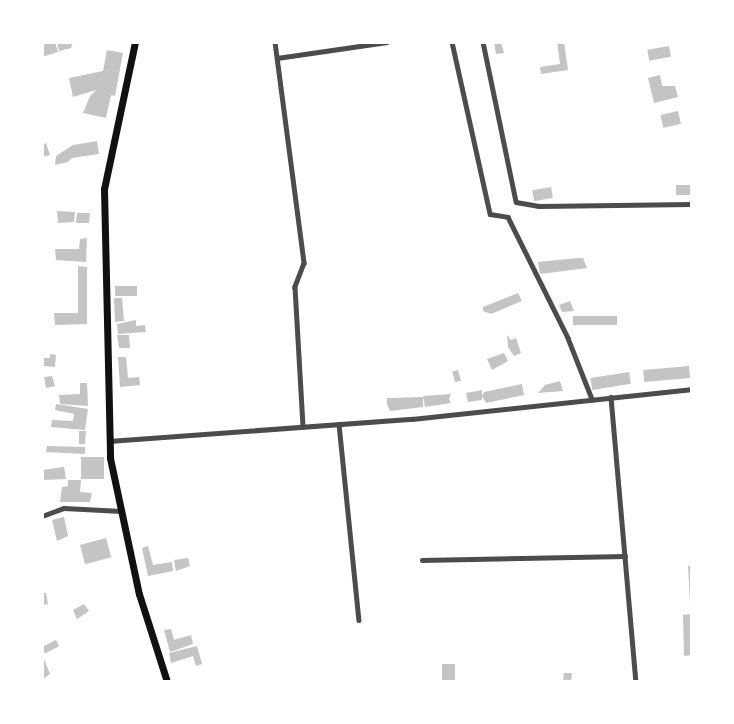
<!DOCTYPE html>
<html>
<head>
<meta charset="utf-8">
<style>
	body { margin:0 }
	#map { position:relative; width:734px; height:724px; overflow:hidden; background:#fff; font-family:"Varela Round",sans-serif }
	div>[style] { position:absolute }
	[style*='--x'] { left:calc(var(--x)*1px); top:calc(var(--y)*1px); width:calc(var(--w)*1px); rotate:calc(var(--a)*1deg) }
	.building>* { inset:0; background:#c4c4c4; transform-origin:0 0 }
	.minor>* { height:4.5px; margin:-2.25px; padding:0 2.25px; transform-origin:2.25px; border-radius:2.25px; background:#4c4c4c }
	.secondary>* { height:7px; margin:-3.5px; padding:0 3.5px; transform-origin:3.5px; border-radius:3.5px; background:#111 }
	span { translate:-50% -50%; white-space:nowrap; text-align:center; line-height:1.15; -webkit-text-stroke:5px #fff; paint-order:stroke }
	.frame { position:absolute; inset:0; border:44px solid #fff; pointer-events:none }
</style>
</head>
<body>
<div id="map">
	<div class="building">
		<div style="clip-path:polygon(55px 42px,58px 52px,45px 56px,42px 54px,42px 45px)"></div>
		<div style="clip-path:polygon(57px 42px,73px 42px,71px 48px,59px 51px)"></div>
		<div style="clip-path:polygon(494px 42px,501px 42px,504px 53px,496px 54px)"></div>
		<div style="clip-path:polygon(557px 42px,564px 42px,568px 70px,541px 74px,540px 67px,560px 64px)"></div>
		<div style="left:669px;top:46px;width:11px;height:22px;rotate:80deg"></div>
		<div style="clip-path:polygon(107px 50px,123px 53px,115px 96px,111px 95px,106px 118px,83px 113px,90px 96px,96px 90px,73px 97px,69px 78px,103px 71px)"></div>
		<div style="clip-path:polygon(660px 75px,662px 86px,675px 86px,678px 97px,654px 103px,648px 78px)"></div>
		<div style="left:678px;top:111px;width:13px;height:18px;rotate:77deg"></div>
		<div style="clip-path:polygon(97px 141px,99px 154px,72px 158px,68px 162px,55px 165px,56px 156px,73px 145px)"></div>
		<div style="clip-path:polygon(46px 143px,50px 155px,42px 157px,42px 145px)"></div>
		<div style="left:692px;top:185px;width:10px;height:16px;rotate:90deg"></div>
		<div style="left:551px;top:187px;width:11px;height:19px;rotate:80deg"></div>
		<div style="clip-path:polygon(57px 211px,75px 212px,74px 222px,58px 223px)"></div>
		<div style="clip-path:polygon(77px 213px,90px 213px,89px 223px,76px 223px)"></div>
		<div style="clip-path:polygon(87px 238px,86px 262px,56px 260px,55px 249px,79px 249px,80px 239px)"></div>
		<div style="clip-path:polygon(578px 258px,583px 258px,587px 268px,540px 274px,538px 262px)"></div>
		<div style="clip-path:polygon(78px 266px,87px 267px,87px 324px,55px 325px,54px 313px,78px 313px)"></div>
		<div style="left:115px;top:286px;width:22px;height:10px"></div>
		<div style="clip-path:polygon(518px 293px,522px 301px,491px 314px,483px 311px,483px 307px)"></div>
		<div style="clip-path:polygon(114px 298px,122px 298px,124px 321px,115px 322px)"></div>
		<div style="clip-path:polygon(570px 301px,574px 311px,562px 312px,559px 305px)"></div>
		<div style="left:617px;top:316px;width:9px;height:44px;rotate:90deg"></div>
		<div style="clip-path:polygon(136px 320px,136px 326px,145px 325px,146px 332px,118px 334px,117px 324px)"></div>
		<div style="clip-path:polygon(117px 335px,129px 335px,130px 348px,119px 348px)"></div>
		<div style="clip-path:polygon(507px 335px,511px 340px,516px 338px,521px 353px,514px 356px,508px 347px)"></div>
		<div style="clip-path:polygon(504px 353px,508px 361px,492px 370px,487px 359px)"></div>
		<div style="clip-path:polygon(50px 354px,56px 355px,55px 367px,44px 366px,44px 358px,50px 358px)"></div>
		<div style="clip-path:polygon(118px 357px,126px 357px,128px 378px,139px 377px,140px 385px,120px 387px)"></div>
		<div style="left:689px;top:366px;width:12px;height:46px;rotate:85deg"></div>
		<div style="left:458px;top:370px;width:11px;height:6px;rotate:75deg"></div>
		<div style="left:629px;top:372px;width:12px;height:39px;rotate:81deg"></div>
		<div style="clip-path:polygon(52px 376px,55px 386px,46px 388px,44px 377px)"></div>
		<div style="clip-path:polygon(560px 381px,563px 391px,538px 393px,545px 385px)"></div>
		<div style="clip-path:polygon(80px 383px,87px 383px,88px 406px,60px 404px,59px 395px,80px 394px)"></div>
		<div style="clip-path:polygon(522px 384px,524px 395px,486px 403px,482px 396px,484px 392px)"></div>
		<div style="clip-path:polygon(482px 390px,482px 400px,468px 402px,466px 393px)"></div>
		<div style="clip-path:polygon(451px 394px,449px 399px,451px 403px,425px 407px,423px 396px)"></div>
		<div style="clip-path:polygon(423px 397px,423px 407px,390px 411px,387px 404px,387px 398px)"></div>
		<div style="clip-path:polygon(56px 404px,88px 409px,85px 430px,51px 427px,52px 420px,73px 421px,74px 414px,55px 410px)"></div>
		<div style="clip-path:polygon(79px 431px,86px 431px,85px 444px,79px 444px)"></div>
		<div style="clip-path:polygon(47px 446px,85px 447px,85px 454px,46px 452px)"></div>
		<div style="left:81px;top:457px;width:23px;height:22px"></div>
		<div style="clip-path:polygon(64px 467px,66px 479px,42px 480px,42px 470px)"></div>
		<div style="clip-path:polygon(68px 480px,81px 480px,80px 492px,92px 493px,90px 502px,60px 502px,62px 487px,68px 486px)"></div>
		<div style="clip-path:polygon(64px 517px,68px 536px,57px 541px,52px 520px)"></div>
		<div style="left:106px;top:538px;width:20px;height:27px;rotate:75deg"></div>
		<div style="clip-path:polygon(148px 546px,153px 565px,172px 562px,173px 571px,148px 576px,142px 548px)"></div>
		<div style="clip-path:polygon(188px 558px,190px 566px,176px 571px,174px 560px)"></div>
		<div style="clip-path:polygon(688px 566px,692px 566px,692px 603px,690px 603px)"></div>
		<div style="clip-path:polygon(42px 593px,46px 593px,48px 604px,42px 605px)"></div>
		<div style="clip-path:polygon(84px 604px,89px 611px,77px 619px,73px 610px)"></div>
		<div style="clip-path:polygon(692px 614px,692px 655px,684px 656px,683px 615px)"></div>
		<div style="clip-path:polygon(171px 629px,174px 640px,191px 635px,193px 644px,170px 652px,164px 630px)"></div>
		<div style="left:56px;top:640px;width:7px;height:16px;rotate:63deg"></div>
		<div style="clip-path:polygon(197px 646px,202px 664px,196px 666px,193px 656px,171px 663px,169px 653px)"></div>
		<div style="clip-path:polygon(42px 654px,50px 674px,42px 680px)"></div>
		<div style="left:442px;top:664px;width:13px;height:18px"></div>
		<div style="clip-path:polygon(564px 673px,572px 673px,571px 682px,563px 682px)"></div>
	</div>
	<div class="minor">
		<div style="--x:275;--y:42;--w:223;--a:82.5"></div>
		<div style="--x:304;--y:263;--w:26;--a:111"></div>
		<div style="--x:295;--y:287;--w:140;--a:86.7"></div>
		<div style="--x:452;--y:42;--w:176;--a:77.5"></div>
		<div style="--x:490;--y:214;--w:18;--a:9"></div>
		<div style="--x:508;--y:217;--w:135;--a:63.6"></div>
		<div style="--x:568;--y:338;--w:66;--a:68.5"></div>
		<div style="--x:483;--y:42;--w:163;--a:78.3"></div>
		<div style="--x:516;--y:202;--w:23;--a:10"></div>
		<div style="--x:539;--y:206;--w:153;--a:-0.7"></div>
		<div style="--x:277;--y:58;--w:111;--a:-8.3"></div>
		<div style="--x:611;--y:397;--w:286;--a:85"></div>
		<div style="--x:339;--y:424;--w:197;--a:84.2"></div>
		<div style="--x:109;--y:441;--w:304;--a:-4.2"></div>
		<div style="--x:412;--y:419;--w:282;--a:-6.1"></div>
		<div style="--x:42;--y:516;--w:23;--a:-20"></div>
		<div style="--x:64;--y:508;--w:57;--a:3"></div>
		<div style="--x:422;--y:560;--w:203;--a:-1.1"></div>
	</div>
	<div class="secondary">
		<div style="--x:135;--y:42;--w:150;--a:101.9"></div>
		<div style="--x:104;--y:189;--w:269;--a:88.7"></div>
		<div style="--x:110;--y:458;--w:139;--a:78"></div>
		<div style="--x:139;--y:594;--w:92;--a:72.3"></div>
	</div>
	<div class="frame"></div>
</div>
</body>
</html>
